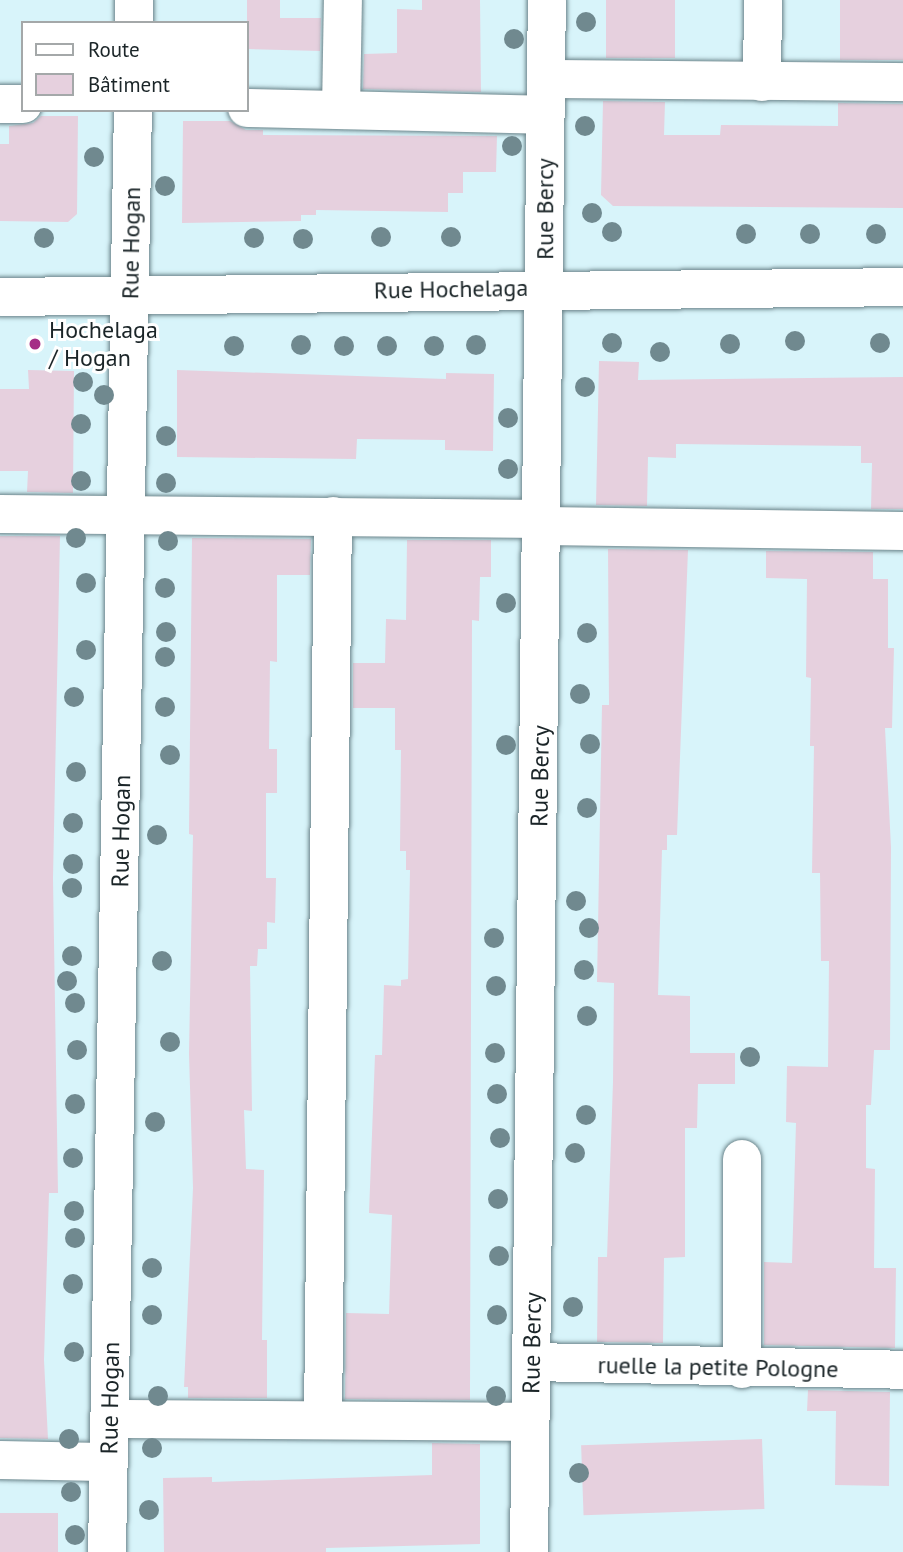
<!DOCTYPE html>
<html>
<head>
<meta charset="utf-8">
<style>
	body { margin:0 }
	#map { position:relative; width:903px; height:1552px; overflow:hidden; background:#d8f4fa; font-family:"PT Sans",sans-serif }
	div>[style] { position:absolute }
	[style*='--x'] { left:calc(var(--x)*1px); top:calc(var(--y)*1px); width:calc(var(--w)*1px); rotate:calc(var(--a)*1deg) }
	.building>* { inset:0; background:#e6d0de; transform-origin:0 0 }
	.roads { filter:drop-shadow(0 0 2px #6b848a) drop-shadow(0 0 2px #6b848a) }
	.minor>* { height:38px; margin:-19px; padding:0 19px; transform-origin:19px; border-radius:19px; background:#fff }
	.trees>* { width:20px; height:20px; margin:-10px; border-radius:50%; background:#70898f }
	.dots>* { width:19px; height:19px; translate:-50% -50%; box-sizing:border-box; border:4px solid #fff; border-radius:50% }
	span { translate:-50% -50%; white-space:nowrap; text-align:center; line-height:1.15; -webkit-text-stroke:6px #fff; paint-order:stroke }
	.street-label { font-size:24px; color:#1b2528 }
	.poi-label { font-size:24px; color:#1b2528 }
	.left { translate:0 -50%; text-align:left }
	.legend { position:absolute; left:21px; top:21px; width:228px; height:91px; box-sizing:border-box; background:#fff; border:2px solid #a4a8a9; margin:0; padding:9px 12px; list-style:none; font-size:21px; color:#1b2528 }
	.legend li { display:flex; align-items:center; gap:14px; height:35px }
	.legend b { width:35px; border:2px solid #a4a8a9 }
</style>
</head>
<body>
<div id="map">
	<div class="building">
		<div style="clip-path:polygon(247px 0,280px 0,280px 18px,321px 18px,320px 51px,247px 49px)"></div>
		<div style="clip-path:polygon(422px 0,480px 0,481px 92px,363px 89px,364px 54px,397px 53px,397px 9px,422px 10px)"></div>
		<div style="left:606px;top:0;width:69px;height:58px"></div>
		<div style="left:840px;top:0;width:63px;height:60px"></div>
		<div style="clip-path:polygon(603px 101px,665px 102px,664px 135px,720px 135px,721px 125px,838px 126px,838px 103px,903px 104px,903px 208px,613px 206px,601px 195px)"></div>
		<div style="clip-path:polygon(41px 116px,78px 116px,77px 214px,68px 222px,0 221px,0 144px,9px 144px,9px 126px,33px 123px)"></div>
		<div style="clip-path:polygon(183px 121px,230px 121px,246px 130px,263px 130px,263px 135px,497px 136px,496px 172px,463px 172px,463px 193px,448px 193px,448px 212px,316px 210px,316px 215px,301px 215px,301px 221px,182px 223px)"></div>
		<div style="clip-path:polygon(599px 361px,639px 362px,638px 380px,903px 377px,903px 509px,871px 509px,872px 463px,861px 463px,861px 446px,676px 444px,676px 458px,648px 457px,647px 506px,596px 505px)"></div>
		<div style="clip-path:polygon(28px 370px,74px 371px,73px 493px,27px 492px,28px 471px,0 471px,0 389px,29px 389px)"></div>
		<div style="clip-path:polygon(177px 370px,446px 379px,446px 373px,494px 374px,493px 451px,445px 450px,445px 440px,357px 439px,356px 459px,177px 457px)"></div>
		<div style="clip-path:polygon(0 536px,60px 536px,53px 878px,58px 1193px,49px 1193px,44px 1360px,48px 1439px,0 1438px)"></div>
		<div style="clip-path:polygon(192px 538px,311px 539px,310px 575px,277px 575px,277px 662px,270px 661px,269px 749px,277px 749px,277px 793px,266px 793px,266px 878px,276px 878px,275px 923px,267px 922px,267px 949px,258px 949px,257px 966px,250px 966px,252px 1111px,244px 1110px,246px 1169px,264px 1170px,262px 1340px,267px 1340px,267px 1398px,188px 1398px,188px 1387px,184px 1387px,193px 1188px,189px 1054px,193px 835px,189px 834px)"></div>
		<div style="clip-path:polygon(407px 540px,491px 540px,491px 577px,480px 577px,479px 621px,472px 620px,470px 1400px,345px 1399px,346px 1313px,389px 1314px,392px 1215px,369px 1213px,375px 1055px,382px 1055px,384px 985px,401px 986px,401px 980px,408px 979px,410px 870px,406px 870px,406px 851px,400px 851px,401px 750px,395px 750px,395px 708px,353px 708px,353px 663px,385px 663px,386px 619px,406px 620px)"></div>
		<div style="clip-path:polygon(608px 549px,688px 550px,677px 835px,667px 835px,667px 850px,662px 850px,658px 995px,690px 996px,690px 1053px,735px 1053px,735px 1084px,698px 1084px,697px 1128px,685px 1128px,685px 1257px,664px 1258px,663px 1343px,597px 1342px,598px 1257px,607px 1257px,613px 1082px,614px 983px,597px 982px,602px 705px,609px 705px)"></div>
		<div style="clip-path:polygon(766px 551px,873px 552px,873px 579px,888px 579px,888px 648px,894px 648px,892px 728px,885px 728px,891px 847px,890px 1050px,874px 1050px,871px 1105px,866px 1105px,866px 1168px,875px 1169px,874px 1268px,896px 1268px,895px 1348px,764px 1345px,764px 1262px,792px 1263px,796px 1123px,786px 1122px,787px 1066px,828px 1067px,829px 961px,821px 961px,820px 873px,812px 873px,814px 746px,810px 746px,811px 678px,806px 677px,807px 579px,766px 578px)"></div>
		<div style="clip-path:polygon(808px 1390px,890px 1392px,889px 1486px,835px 1485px,836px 1411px,807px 1411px)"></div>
		<div style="left:762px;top:1439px;width:70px;height:181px;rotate:88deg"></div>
		<div style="clip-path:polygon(432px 1443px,480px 1444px,480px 1544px,326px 1548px,326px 1552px,164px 1552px,163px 1478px,212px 1477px,212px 1482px,432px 1475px)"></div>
		<div style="left:0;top:1513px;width:58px;height:39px"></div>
	</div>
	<div class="roads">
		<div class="minor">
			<div style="--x:134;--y:23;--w:23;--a:-90"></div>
			<div style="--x:546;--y:79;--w:357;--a:0.5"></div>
			<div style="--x:762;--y:82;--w:82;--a:-89.3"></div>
			<div style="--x:0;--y:104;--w:23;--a:0"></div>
			<div style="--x:247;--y:108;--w:298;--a:1.3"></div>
			<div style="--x:341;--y:110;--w:110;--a:-89"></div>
			<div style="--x:0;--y:297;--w:903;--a:-0.63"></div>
			<div style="--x:0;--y:514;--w:544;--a:0.53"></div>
			<div style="--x:544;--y:526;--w:359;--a:0.8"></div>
			<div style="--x:742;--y:1159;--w:210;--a:90"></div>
			<div style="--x:532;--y:1362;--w:371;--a:1.2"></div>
			<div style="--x:110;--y:1419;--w:420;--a:0.4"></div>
			<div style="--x:323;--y:1420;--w:904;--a:-89.37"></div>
			<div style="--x:0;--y:1460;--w:109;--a:1.1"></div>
			<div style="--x:107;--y:1552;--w:1442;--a:-88.97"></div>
			<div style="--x:529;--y:1552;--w:1552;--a:-89.34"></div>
		</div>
	</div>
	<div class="trees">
		<div style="left:586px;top:22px"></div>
		<div style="left:514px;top:39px"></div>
		<div style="left:585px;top:126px"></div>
		<div style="left:512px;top:146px"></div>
		<div style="left:94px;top:157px"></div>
		<div style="left:165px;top:186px"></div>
		<div style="left:592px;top:213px"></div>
		<div style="left:612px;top:232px"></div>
		<div style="left:746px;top:234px"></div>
		<div style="left:810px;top:234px"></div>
		<div style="left:876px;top:234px"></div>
		<div style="left:381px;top:237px"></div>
		<div style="left:451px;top:237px"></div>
		<div style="left:44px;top:238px"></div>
		<div style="left:254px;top:238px"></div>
		<div style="left:303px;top:239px"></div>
		<div style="left:795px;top:341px"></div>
		<div style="left:612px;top:343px"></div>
		<div style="left:880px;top:343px"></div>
		<div style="left:730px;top:344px"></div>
		<div style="left:301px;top:345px"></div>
		<div style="left:476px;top:345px"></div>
		<div style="left:234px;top:346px"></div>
		<div style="left:344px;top:346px"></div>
		<div style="left:387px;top:346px"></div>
		<div style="left:434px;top:346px"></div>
		<div style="left:660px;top:352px"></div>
		<div style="left:83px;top:382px"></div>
		<div style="left:585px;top:387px"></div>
		<div style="left:104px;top:395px"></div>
		<div style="left:508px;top:418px"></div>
		<div style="left:81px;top:424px"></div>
		<div style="left:166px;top:436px"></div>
		<div style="left:508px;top:469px"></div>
		<div style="left:81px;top:481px"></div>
		<div style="left:166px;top:483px"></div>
		<div style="left:76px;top:538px"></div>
		<div style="left:168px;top:541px"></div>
		<div style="left:86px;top:583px"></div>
		<div style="left:165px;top:588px"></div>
		<div style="left:506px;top:603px"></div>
		<div style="left:166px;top:632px"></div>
		<div style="left:587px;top:633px"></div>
		<div style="left:86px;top:650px"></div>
		<div style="left:165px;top:657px"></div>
		<div style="left:580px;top:694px"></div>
		<div style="left:74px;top:697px"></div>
		<div style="left:165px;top:707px"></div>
		<div style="left:590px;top:744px"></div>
		<div style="left:506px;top:745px"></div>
		<div style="left:170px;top:755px"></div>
		<div style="left:76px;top:772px"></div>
		<div style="left:587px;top:808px"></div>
		<div style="left:73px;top:823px"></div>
		<div style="left:157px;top:835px"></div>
		<div style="left:73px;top:864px"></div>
		<div style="left:72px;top:888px"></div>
		<div style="left:576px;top:901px"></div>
		<div style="left:589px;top:928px"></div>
		<div style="left:494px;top:938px"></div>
		<div style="left:72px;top:956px"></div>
		<div style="left:162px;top:961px"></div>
		<div style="left:584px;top:970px"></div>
		<div style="left:67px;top:981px"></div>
		<div style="left:496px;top:986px"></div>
		<div style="left:75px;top:1003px"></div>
		<div style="left:587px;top:1016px"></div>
		<div style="left:170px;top:1042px"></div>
		<div style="left:77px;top:1050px"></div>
		<div style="left:495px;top:1053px"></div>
		<div style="left:750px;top:1057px"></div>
		<div style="left:497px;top:1094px"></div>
		<div style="left:75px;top:1104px"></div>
		<div style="left:586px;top:1115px"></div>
		<div style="left:155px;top:1122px"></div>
		<div style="left:500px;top:1138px"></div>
		<div style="left:575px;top:1153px"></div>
		<div style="left:73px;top:1158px"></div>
		<div style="left:498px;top:1199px"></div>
		<div style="left:74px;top:1211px"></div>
		<div style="left:75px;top:1238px"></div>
		<div style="left:499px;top:1256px"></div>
		<div style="left:152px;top:1268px"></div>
		<div style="left:73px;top:1284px"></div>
		<div style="left:573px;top:1307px"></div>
		<div style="left:152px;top:1315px"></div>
		<div style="left:497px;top:1315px"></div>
		<div style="left:74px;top:1352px"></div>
		<div style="left:158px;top:1396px"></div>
		<div style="left:496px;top:1396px"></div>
		<div style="left:69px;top:1439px"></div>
		<div style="left:152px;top:1448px"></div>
		<div style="left:579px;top:1473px"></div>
		<div style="left:71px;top:1492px"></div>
		<div style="left:149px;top:1510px"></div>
		<div style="left:75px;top:1535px"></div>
	</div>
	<div class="dots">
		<div style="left:35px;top:344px;background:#a52e86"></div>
	</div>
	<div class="street-label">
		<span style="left:545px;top:209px;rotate:-90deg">Rue Bercy</span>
		<span style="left:131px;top:243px;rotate:-89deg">Rue Hogan</span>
		<span style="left:451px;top:289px;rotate:-1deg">Rue Hochelaga</span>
		<span style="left:540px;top:776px;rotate:-89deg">Rue Bercy</span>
		<span style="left:121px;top:831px;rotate:-89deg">Rue Hogan</span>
		<span style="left:532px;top:1343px;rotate:-89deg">Rue Bercy</span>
		<span style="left:718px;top:1367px;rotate:1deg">ruelle la petite Pologne</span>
		<span style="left:110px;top:1398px;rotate:-89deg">Rue Hogan</span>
	</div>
	<div class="poi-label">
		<span class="left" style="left:49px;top:344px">Hochelaga<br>/ Hogan</span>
	</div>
	<ul class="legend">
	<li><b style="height:9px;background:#fff"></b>Route</li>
	<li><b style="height:19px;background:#e6d0de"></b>Bâtiment</li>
	</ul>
</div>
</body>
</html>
